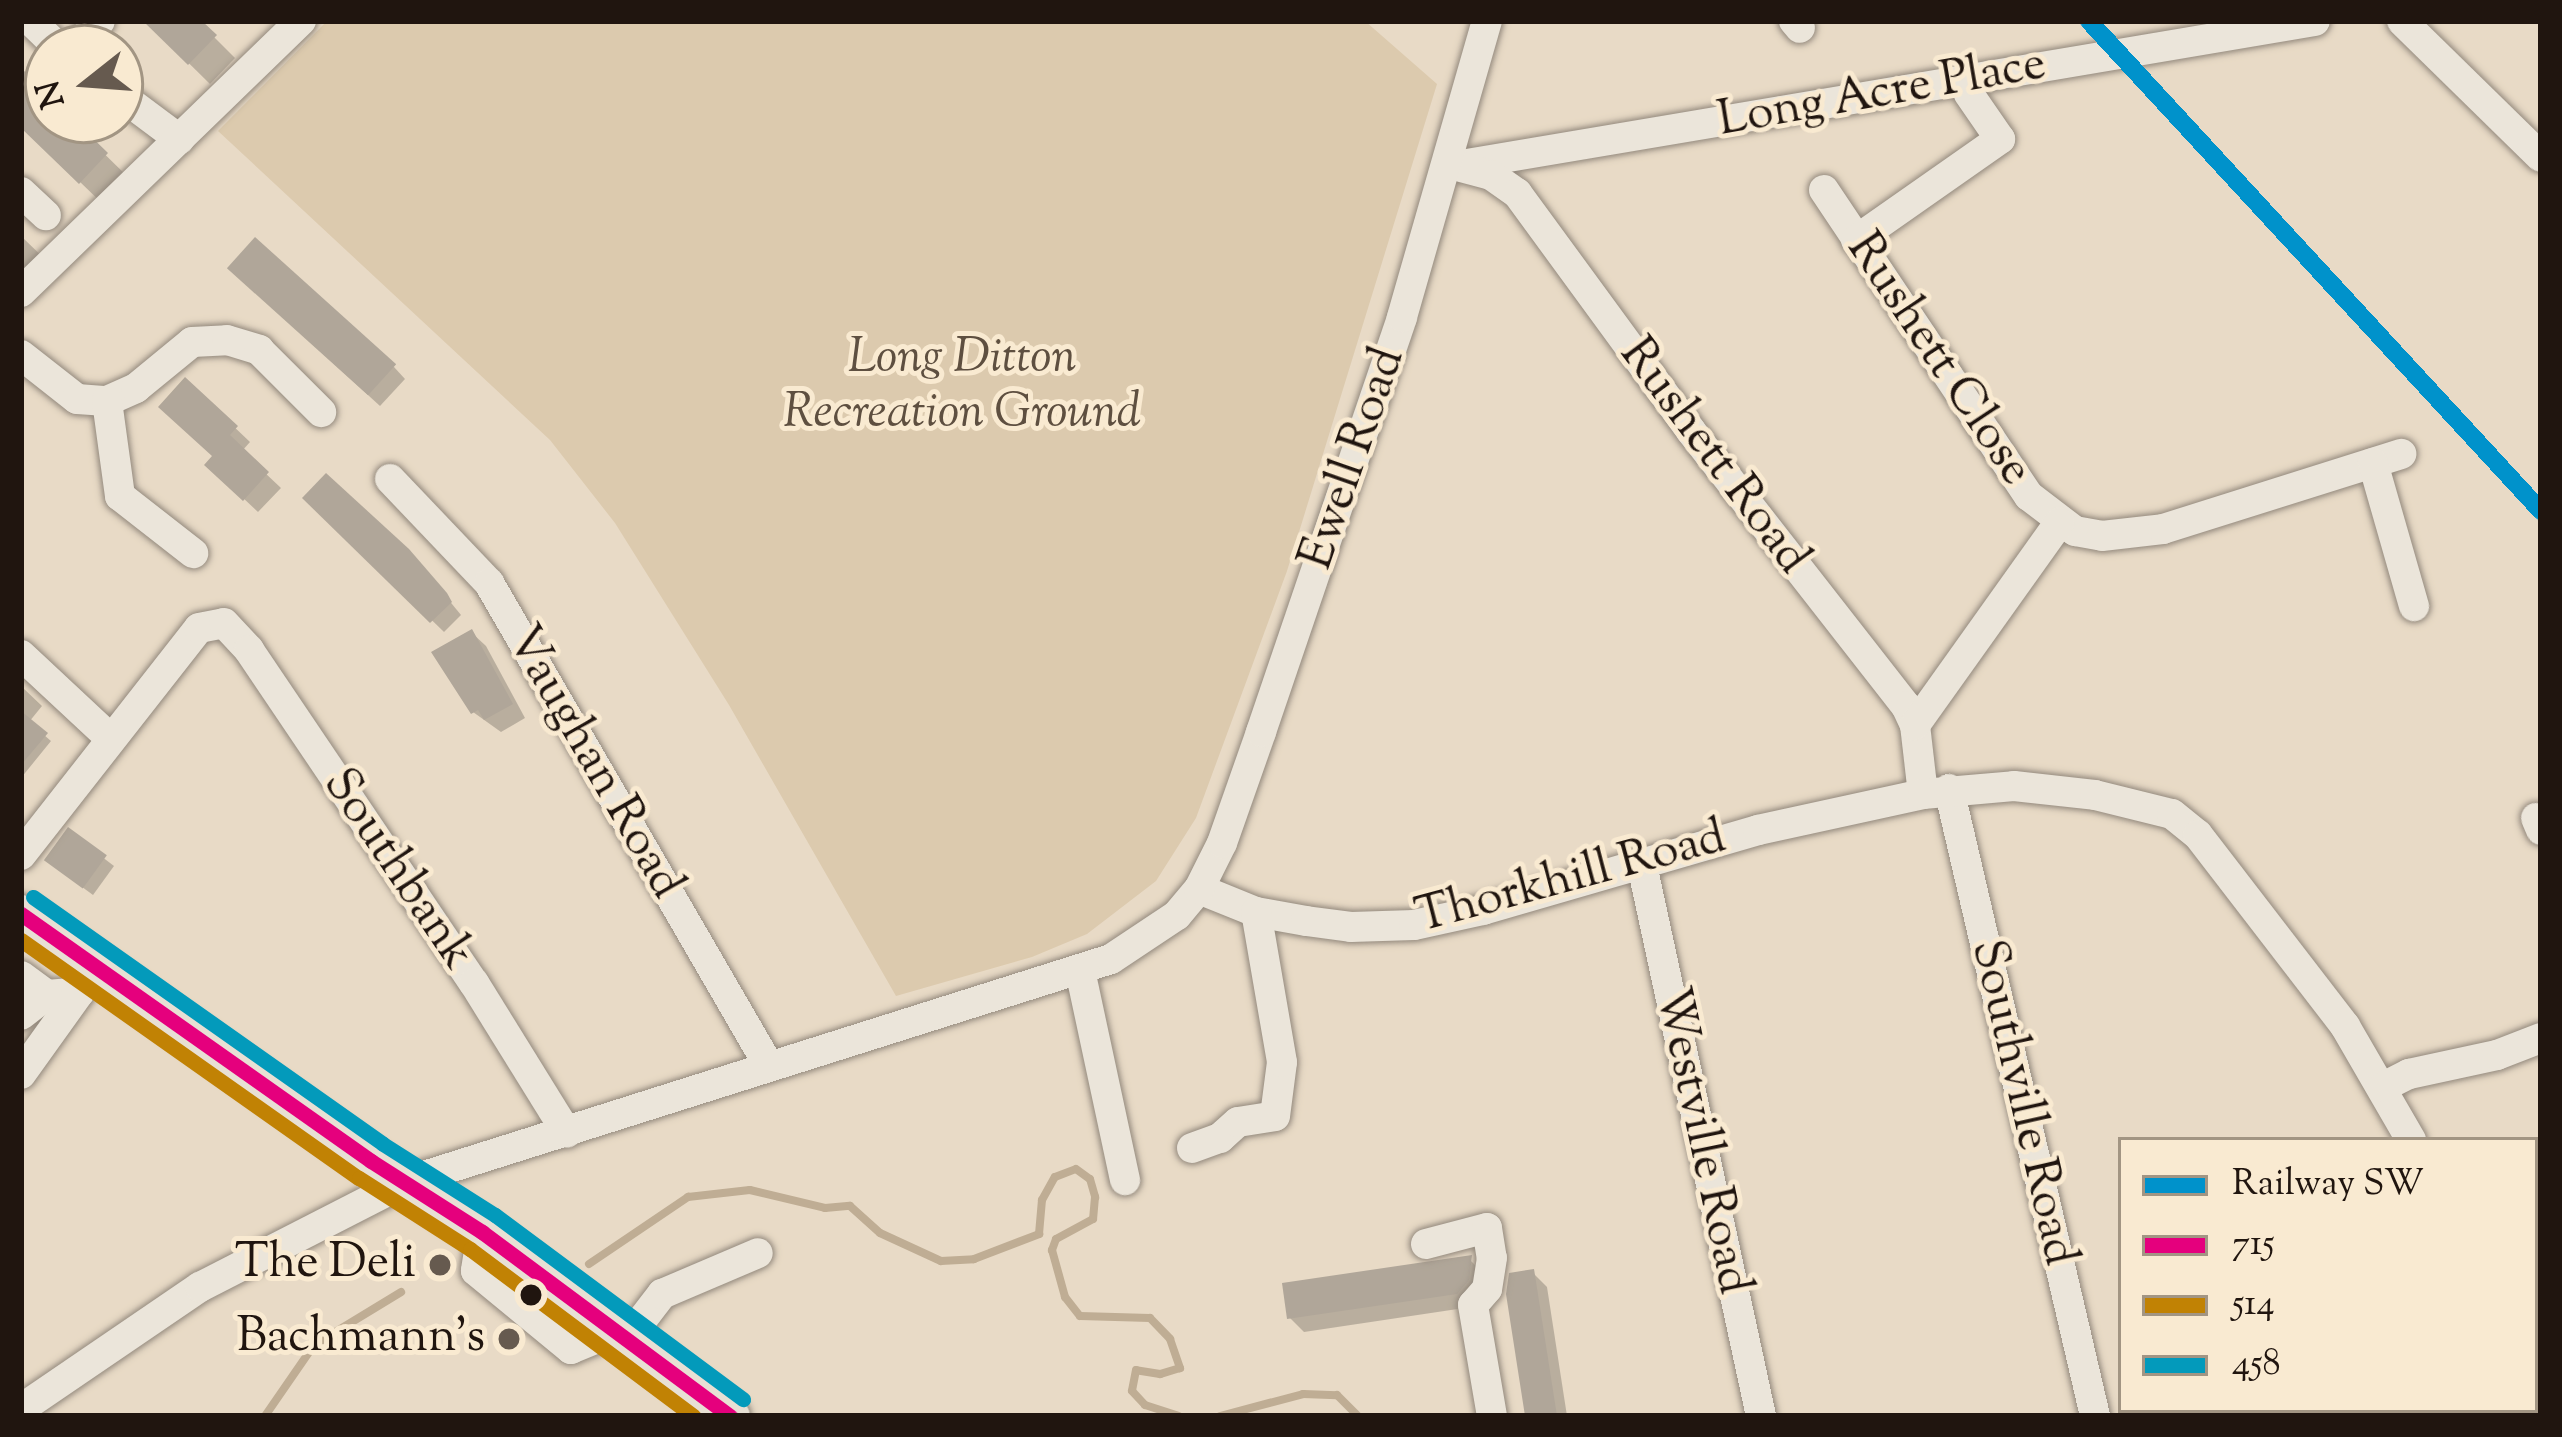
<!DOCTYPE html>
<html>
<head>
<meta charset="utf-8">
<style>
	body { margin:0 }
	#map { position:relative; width:2562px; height:1437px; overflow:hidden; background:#e8dac6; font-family:"Sorts Mill Goudy",serif }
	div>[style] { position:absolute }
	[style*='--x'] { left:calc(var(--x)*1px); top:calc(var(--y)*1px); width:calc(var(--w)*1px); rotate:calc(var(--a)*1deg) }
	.green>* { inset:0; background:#dccaae }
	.shadow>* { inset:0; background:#0003 }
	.stream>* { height:8px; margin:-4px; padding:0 4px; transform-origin:4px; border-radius:4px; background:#bfad94 }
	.building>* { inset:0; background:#b0a699; transform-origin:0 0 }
	.roads { filter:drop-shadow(0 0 3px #93897d) drop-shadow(0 0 3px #93897d) }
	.minor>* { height:30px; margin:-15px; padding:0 15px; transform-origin:15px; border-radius:15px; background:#ebe5da }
	.major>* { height:39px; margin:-19.5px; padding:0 19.5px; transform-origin:19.5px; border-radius:19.5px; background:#e8e0d4 }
	.bus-1>* { height:15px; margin:-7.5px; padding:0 7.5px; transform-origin:7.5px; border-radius:7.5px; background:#e5007d }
	.bus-2>* { height:15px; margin:-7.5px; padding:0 7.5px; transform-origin:7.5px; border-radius:7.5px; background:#c18204 }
	.bus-3>* { height:15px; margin:-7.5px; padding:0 7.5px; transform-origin:7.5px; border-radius:7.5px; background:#039abb }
	.rail-1>* { height:18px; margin:-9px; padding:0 9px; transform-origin:9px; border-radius:9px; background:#0092cb }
	.dots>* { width:33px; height:33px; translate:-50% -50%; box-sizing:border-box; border:6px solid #f9ead1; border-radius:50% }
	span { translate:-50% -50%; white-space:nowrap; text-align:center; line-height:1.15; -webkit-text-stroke:10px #f9ead1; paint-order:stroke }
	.street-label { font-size:48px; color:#20150f }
	.park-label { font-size:48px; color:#5e4f40; font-style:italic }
	.poi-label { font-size:48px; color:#20150f }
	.right { translate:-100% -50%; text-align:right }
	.frame { position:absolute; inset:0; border:24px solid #20150f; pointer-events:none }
	.legend { position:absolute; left:2118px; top:1137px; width:420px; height:276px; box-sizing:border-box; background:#f9ead1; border:3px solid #a29583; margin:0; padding:15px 21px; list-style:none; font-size:36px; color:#20150f }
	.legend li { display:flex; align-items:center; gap:24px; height:60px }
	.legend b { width:60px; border:3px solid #a29583 }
	.north { position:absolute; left:24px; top:24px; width:120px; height:120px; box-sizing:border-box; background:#f9ead1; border:3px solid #a29583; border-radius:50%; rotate:253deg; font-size:33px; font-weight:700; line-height:48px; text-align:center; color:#20150f }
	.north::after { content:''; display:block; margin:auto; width:42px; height:54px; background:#665a4f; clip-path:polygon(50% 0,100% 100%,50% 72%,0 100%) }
</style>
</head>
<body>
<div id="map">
	<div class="green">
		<div style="clip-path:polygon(327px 21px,1365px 21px,1437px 84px,1287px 571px,1196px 818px,1156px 881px,1087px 934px,1032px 957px,896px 996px,729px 705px,615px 523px,550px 440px,218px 131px)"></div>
	</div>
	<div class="shadow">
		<div style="clip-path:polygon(146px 21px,198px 21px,235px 58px,210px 84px)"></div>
		<div style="clip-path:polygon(21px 72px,48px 99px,48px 120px,70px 120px,134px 183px,108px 209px,21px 125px)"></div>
		<div style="clip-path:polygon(21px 236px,51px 265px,21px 282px)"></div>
		<div style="clip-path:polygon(242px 280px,394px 367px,405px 379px,380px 406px)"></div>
		<div style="clip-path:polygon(186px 381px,250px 442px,242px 451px,281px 488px,258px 512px,208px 465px,215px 457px)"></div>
		<div style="clip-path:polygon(306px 498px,420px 565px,461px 615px,444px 632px)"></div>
		<div style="clip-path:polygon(472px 633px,486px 646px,525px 718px,501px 732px,473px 712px)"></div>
		<div style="clip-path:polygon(21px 686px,42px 706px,29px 722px,51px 741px,21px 778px)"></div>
		<div style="clip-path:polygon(68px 831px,114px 866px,93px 895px,55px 867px)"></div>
		<div style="clip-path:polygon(1471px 1261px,1485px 1275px,1471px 1307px,1304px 1332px,1290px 1318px)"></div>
		<div style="clip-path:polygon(1533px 1273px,1547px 1287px,1567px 1416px,1528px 1416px)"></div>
	</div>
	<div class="stream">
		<div style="--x:589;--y:1264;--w:120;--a:-34.1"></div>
		<div style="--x:688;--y:1197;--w:62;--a:-6.4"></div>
		<div style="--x:750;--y:1190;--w:77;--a:13.5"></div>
		<div style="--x:825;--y:1208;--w:25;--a:-5"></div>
		<div style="--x:850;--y:1206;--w:40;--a:42"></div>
		<div style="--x:880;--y:1233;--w:67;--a:24.7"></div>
		<div style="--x:941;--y:1261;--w:33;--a:-3"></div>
		<div style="--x:974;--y:1259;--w:70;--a:-21"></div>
		<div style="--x:1039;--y:1234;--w:34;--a:-85"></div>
		<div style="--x:1042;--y:1200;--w:26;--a:-61"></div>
		<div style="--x:1055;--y:1177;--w:22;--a:-21"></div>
		<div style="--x:1076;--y:1169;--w:17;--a:36"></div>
		<div style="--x:1090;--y:1179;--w:19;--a:74"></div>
		<div style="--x:1095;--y:1197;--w:22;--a:95"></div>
		<div style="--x:1093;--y:1219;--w:42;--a:151.6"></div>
		<div style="--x:1056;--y:1239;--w:12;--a:110"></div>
		<div style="--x:1052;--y:1250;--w:49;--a:74.5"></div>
		<div style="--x:1065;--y:1297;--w:24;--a:52"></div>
		<div style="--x:1080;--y:1316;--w:70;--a:1.6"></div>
		<div style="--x:1150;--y:1318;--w:29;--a:46"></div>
		<div style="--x:1170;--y:1339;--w:31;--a:71"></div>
		<div style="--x:1180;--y:1368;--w:21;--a:163"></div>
		<div style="--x:1160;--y:1374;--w:24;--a:-171"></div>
		<div style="--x:1136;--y:1370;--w:21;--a:101"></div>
		<div style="--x:1132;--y:1391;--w:19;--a:47"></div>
		<div style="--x:1145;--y:1405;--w:35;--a:18"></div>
		<div style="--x:265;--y:1416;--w:86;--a:-55.4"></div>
		<div style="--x:314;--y:1345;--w:102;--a:-31.3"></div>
		<div style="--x:1220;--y:1416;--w:86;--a:-14.8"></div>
		<div style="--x:1303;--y:1394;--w:34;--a:2"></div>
		<div style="--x:1337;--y:1395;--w:30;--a:45"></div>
	</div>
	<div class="building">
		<div style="clip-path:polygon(143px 21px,202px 21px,217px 35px,188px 65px)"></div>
		<div style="clip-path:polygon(21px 68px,48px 94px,48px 120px,74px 120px,108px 153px,79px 184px,21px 128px)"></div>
		<div style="left:255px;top:237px;width:190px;height:42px;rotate:42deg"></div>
		<div style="clip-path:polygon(185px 377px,238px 426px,230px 435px,269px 472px,243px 501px,204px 465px,212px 456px,158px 407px)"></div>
		<div style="clip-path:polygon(326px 473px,409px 549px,447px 593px,452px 602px,430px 623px,302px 498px)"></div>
		<div style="clip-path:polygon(472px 629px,513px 704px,484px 720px,478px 710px,471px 714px,431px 652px)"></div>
		<div style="clip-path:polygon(21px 711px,48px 733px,21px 765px)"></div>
		<div style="left:68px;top:827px;width:48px;height:41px;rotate:36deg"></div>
		<div style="clip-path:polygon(1472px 1255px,1469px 1280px,1457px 1294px,1287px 1319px,1282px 1283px)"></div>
		<div style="clip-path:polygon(1534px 1269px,1557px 1416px,1525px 1416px,1506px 1294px,1509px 1273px)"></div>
	</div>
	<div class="roads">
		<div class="minor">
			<div style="--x:31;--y:21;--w:39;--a:44"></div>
			<div style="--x:1794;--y:21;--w:9;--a:49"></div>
			<div style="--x:2402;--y:21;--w:194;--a:44.4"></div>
			<div style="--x:74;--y:48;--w:37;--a:-46"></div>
			<div style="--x:120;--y:95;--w:74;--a:36.7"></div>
			<div style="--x:1449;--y:167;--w:878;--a:-9.57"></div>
			<div style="--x:1461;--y:167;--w:31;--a:15"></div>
			<div style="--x:1491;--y:175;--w:32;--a:35"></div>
			<div style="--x:1517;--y:193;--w:295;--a:53.8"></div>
			<div style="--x:1691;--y:431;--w:349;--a:52"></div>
			<div style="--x:1906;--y:706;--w:21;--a:65"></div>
			<div style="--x:1915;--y:725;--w:69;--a:83.4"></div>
			<div style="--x:1824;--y:190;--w:368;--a:56.2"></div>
			<div style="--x:2029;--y:496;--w:58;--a:37.3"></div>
			<div style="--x:2075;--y:531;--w:27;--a:10"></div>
			<div style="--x:2102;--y:536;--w:61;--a:-6.5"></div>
			<div style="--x:2163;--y:529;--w:250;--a:-17.5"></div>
			<div style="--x:21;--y:192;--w:34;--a:43"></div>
			<div style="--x:1856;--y:240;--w:176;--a:-35"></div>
			<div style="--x:2000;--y:139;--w:55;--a:-124.6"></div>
			<div style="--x:21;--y:292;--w:390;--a:-44.1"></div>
			<div style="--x:21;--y:355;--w:71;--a:38.2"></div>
			<div style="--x:77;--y:399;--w:30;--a:4"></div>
			<div style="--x:107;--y:401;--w:32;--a:-24"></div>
			<div style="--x:136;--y:388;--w:72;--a:-39.4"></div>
			<div style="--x:192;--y:342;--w:35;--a:-3"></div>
			<div style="--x:227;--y:340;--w:34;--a:17"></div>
			<div style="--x:259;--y:350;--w:88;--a:45"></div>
			<div style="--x:107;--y:401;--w:96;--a:82.2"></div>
			<div style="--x:120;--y:496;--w:93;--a:38"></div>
			<div style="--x:2373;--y:463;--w:149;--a:74"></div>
			<div style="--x:390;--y:479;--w:144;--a:46.4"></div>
			<div style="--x:489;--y:583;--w:558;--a:59.9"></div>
			<div style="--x:21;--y:655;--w:123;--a:43"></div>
			<div style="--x:1915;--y:725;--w:249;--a:-54.5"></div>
			<div style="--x:1949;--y:789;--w:644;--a:76.89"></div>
			<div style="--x:2536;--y:818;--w:13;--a:67"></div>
			<div style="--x:21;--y:855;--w:288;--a:-51.9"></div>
			<div style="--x:199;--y:628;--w:25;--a:-11"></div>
			<div style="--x:224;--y:623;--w:37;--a:47"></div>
			<div style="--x:249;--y:650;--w:402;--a:56"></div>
			<div style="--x:474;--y:983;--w:176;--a:58.2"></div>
			<div style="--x:1642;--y:865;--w:564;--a:77.81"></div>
			<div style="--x:1199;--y:889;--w:61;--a:22"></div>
			<div style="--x:1256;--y:912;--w:51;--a:10.2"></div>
			<div style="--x:1306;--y:921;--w:45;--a:7.6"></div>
			<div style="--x:1351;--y:927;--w:63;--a:-1.8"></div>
			<div style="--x:1414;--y:925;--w:71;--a:-12.3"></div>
			<div style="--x:1483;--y:910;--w:286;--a:-16.2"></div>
			<div style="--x:1758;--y:830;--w:169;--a:-12.3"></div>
			<div style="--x:1923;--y:794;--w:91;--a:-5"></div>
			<div style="--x:2014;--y:786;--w:81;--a:6.3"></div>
			<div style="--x:2095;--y:795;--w:79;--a:13.9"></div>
			<div style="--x:2172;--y:814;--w:33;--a:39"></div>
			<div style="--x:2198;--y:835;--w:241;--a:52.4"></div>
			<div style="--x:2345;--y:1026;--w:132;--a:59.9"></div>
			<div style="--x:1080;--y:970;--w:215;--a:77.9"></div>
			<div style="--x:21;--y:976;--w:32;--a:36"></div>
			<div style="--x:47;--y:995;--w:33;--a:-5"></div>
			<div style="--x:21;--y:1015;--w:33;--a:-38"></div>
			<div style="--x:21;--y:1074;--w:130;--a:-54.4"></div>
			<div style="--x:2383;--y:1087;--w:29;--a:-27"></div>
			<div style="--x:2409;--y:1074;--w:90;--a:-12.2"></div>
			<div style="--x:2497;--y:1055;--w:47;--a:-21.1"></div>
			<div style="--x:1192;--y:1148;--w:30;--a:-20"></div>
			<div style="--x:1220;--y:1138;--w:24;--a:-42"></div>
			<div style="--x:1238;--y:1122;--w:37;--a:-9"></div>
			<div style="--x:1275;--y:1116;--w:54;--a:-82.6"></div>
			<div style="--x:1282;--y:1062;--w:152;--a:-99.8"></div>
			<div style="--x:482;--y:1232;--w:39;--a:99"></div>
			<div style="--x:476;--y:1271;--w:123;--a:39.4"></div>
			<div style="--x:571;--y:1349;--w:44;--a:-22.5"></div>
			<div style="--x:1426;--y:1244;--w:63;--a:-14.7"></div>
			<div style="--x:1487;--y:1228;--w:30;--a:81"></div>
			<div style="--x:1492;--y:1258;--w:31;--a:99"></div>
			<div style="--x:1487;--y:1289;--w:21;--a:131"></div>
			<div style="--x:1473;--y:1305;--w:113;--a:80.3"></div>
			<div style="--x:625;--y:1342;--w:61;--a:-52.4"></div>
			<div style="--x:662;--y:1294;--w:104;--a:-23.1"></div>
			<div style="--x:2535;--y:1406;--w:11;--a:63"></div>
			<div style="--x:21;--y:1409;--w:217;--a:-34.3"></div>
			<div style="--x:200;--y:1287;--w:230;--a:-27.1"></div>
			<div style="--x:405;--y:1182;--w:740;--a:-17.53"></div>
			<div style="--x:1111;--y:959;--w:79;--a:-33.7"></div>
			<div style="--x:1177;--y:915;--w:34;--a:-50"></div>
			<div style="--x:1199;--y:889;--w:51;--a:-63.4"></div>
			<div style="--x:1222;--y:843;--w:118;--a:-70.6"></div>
			<div style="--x:1261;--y:732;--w:438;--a:-71.2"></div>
			<div style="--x:1402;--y:317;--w:308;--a:-74"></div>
			<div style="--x:2175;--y:1416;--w:12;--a:-31"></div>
		</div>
		<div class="major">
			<div style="--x:21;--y:914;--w:428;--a:35.2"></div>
			<div style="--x:371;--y:1161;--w:132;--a:32.6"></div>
			<div style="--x:482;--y:1232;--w:309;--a:36.6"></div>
		</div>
	</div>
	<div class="bus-1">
		<div style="--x:21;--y:914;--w:428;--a:35.2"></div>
		<div style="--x:371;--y:1161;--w:132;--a:32.6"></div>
		<div style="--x:482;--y:1232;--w:309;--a:36.6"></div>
	</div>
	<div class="bus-2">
		<div style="--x:21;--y:940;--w:413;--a:35.2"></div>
		<div style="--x:359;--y:1178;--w:132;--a:32.6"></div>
		<div style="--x:470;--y:1249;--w:279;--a:36.8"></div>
	</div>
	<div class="bus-3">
		<div style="--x:33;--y:897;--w:428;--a:35.2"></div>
		<div style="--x:383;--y:1144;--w:133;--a:32.4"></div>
		<div style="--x:495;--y:1215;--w:309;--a:36.6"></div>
	</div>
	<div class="rail-1">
		<div style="--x:2089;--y:21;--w:667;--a:47.31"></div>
	</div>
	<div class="dots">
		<div style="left:440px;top:1265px;background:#665a4f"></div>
		<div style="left:531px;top:1295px;background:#20150f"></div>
		<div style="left:509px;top:1339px;background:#665a4f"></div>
	</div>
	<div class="street-label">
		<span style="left:1882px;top:94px;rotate:-10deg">Long Acre Place</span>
		<span style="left:1938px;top:360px;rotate:56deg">Rushett Close</span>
		<span style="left:1713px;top:457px;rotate:53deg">Rushett Road</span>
		<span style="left:1354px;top:459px;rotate:-71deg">Ewell Road</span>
		<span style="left:593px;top:763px;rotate:60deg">Vaughan Road</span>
		<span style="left:397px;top:870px;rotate:56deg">Southbank</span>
		<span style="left:1571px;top:879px;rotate:-15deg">Thorkhill Road</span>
		<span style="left:2022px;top:1103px;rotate:77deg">Southville Road</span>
		<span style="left:1701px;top:1141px;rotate:78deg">Westville Road</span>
	</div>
	<div class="park-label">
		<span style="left:962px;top:386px">Long Ditton<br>Recreation Ground</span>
	</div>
	<div class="poi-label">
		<span class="right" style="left:416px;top:1265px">The Deli</span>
		<span class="right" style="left:485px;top:1339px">Bachmann's</span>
	</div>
	<div class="frame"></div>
	<ul class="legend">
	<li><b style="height:15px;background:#0092cb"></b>Railway SW</li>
	<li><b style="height:15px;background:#e5007d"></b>715</li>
	<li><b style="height:15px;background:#c18204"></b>514</li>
	<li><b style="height:15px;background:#039abb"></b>458</li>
	</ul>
	<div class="north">N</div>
</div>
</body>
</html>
